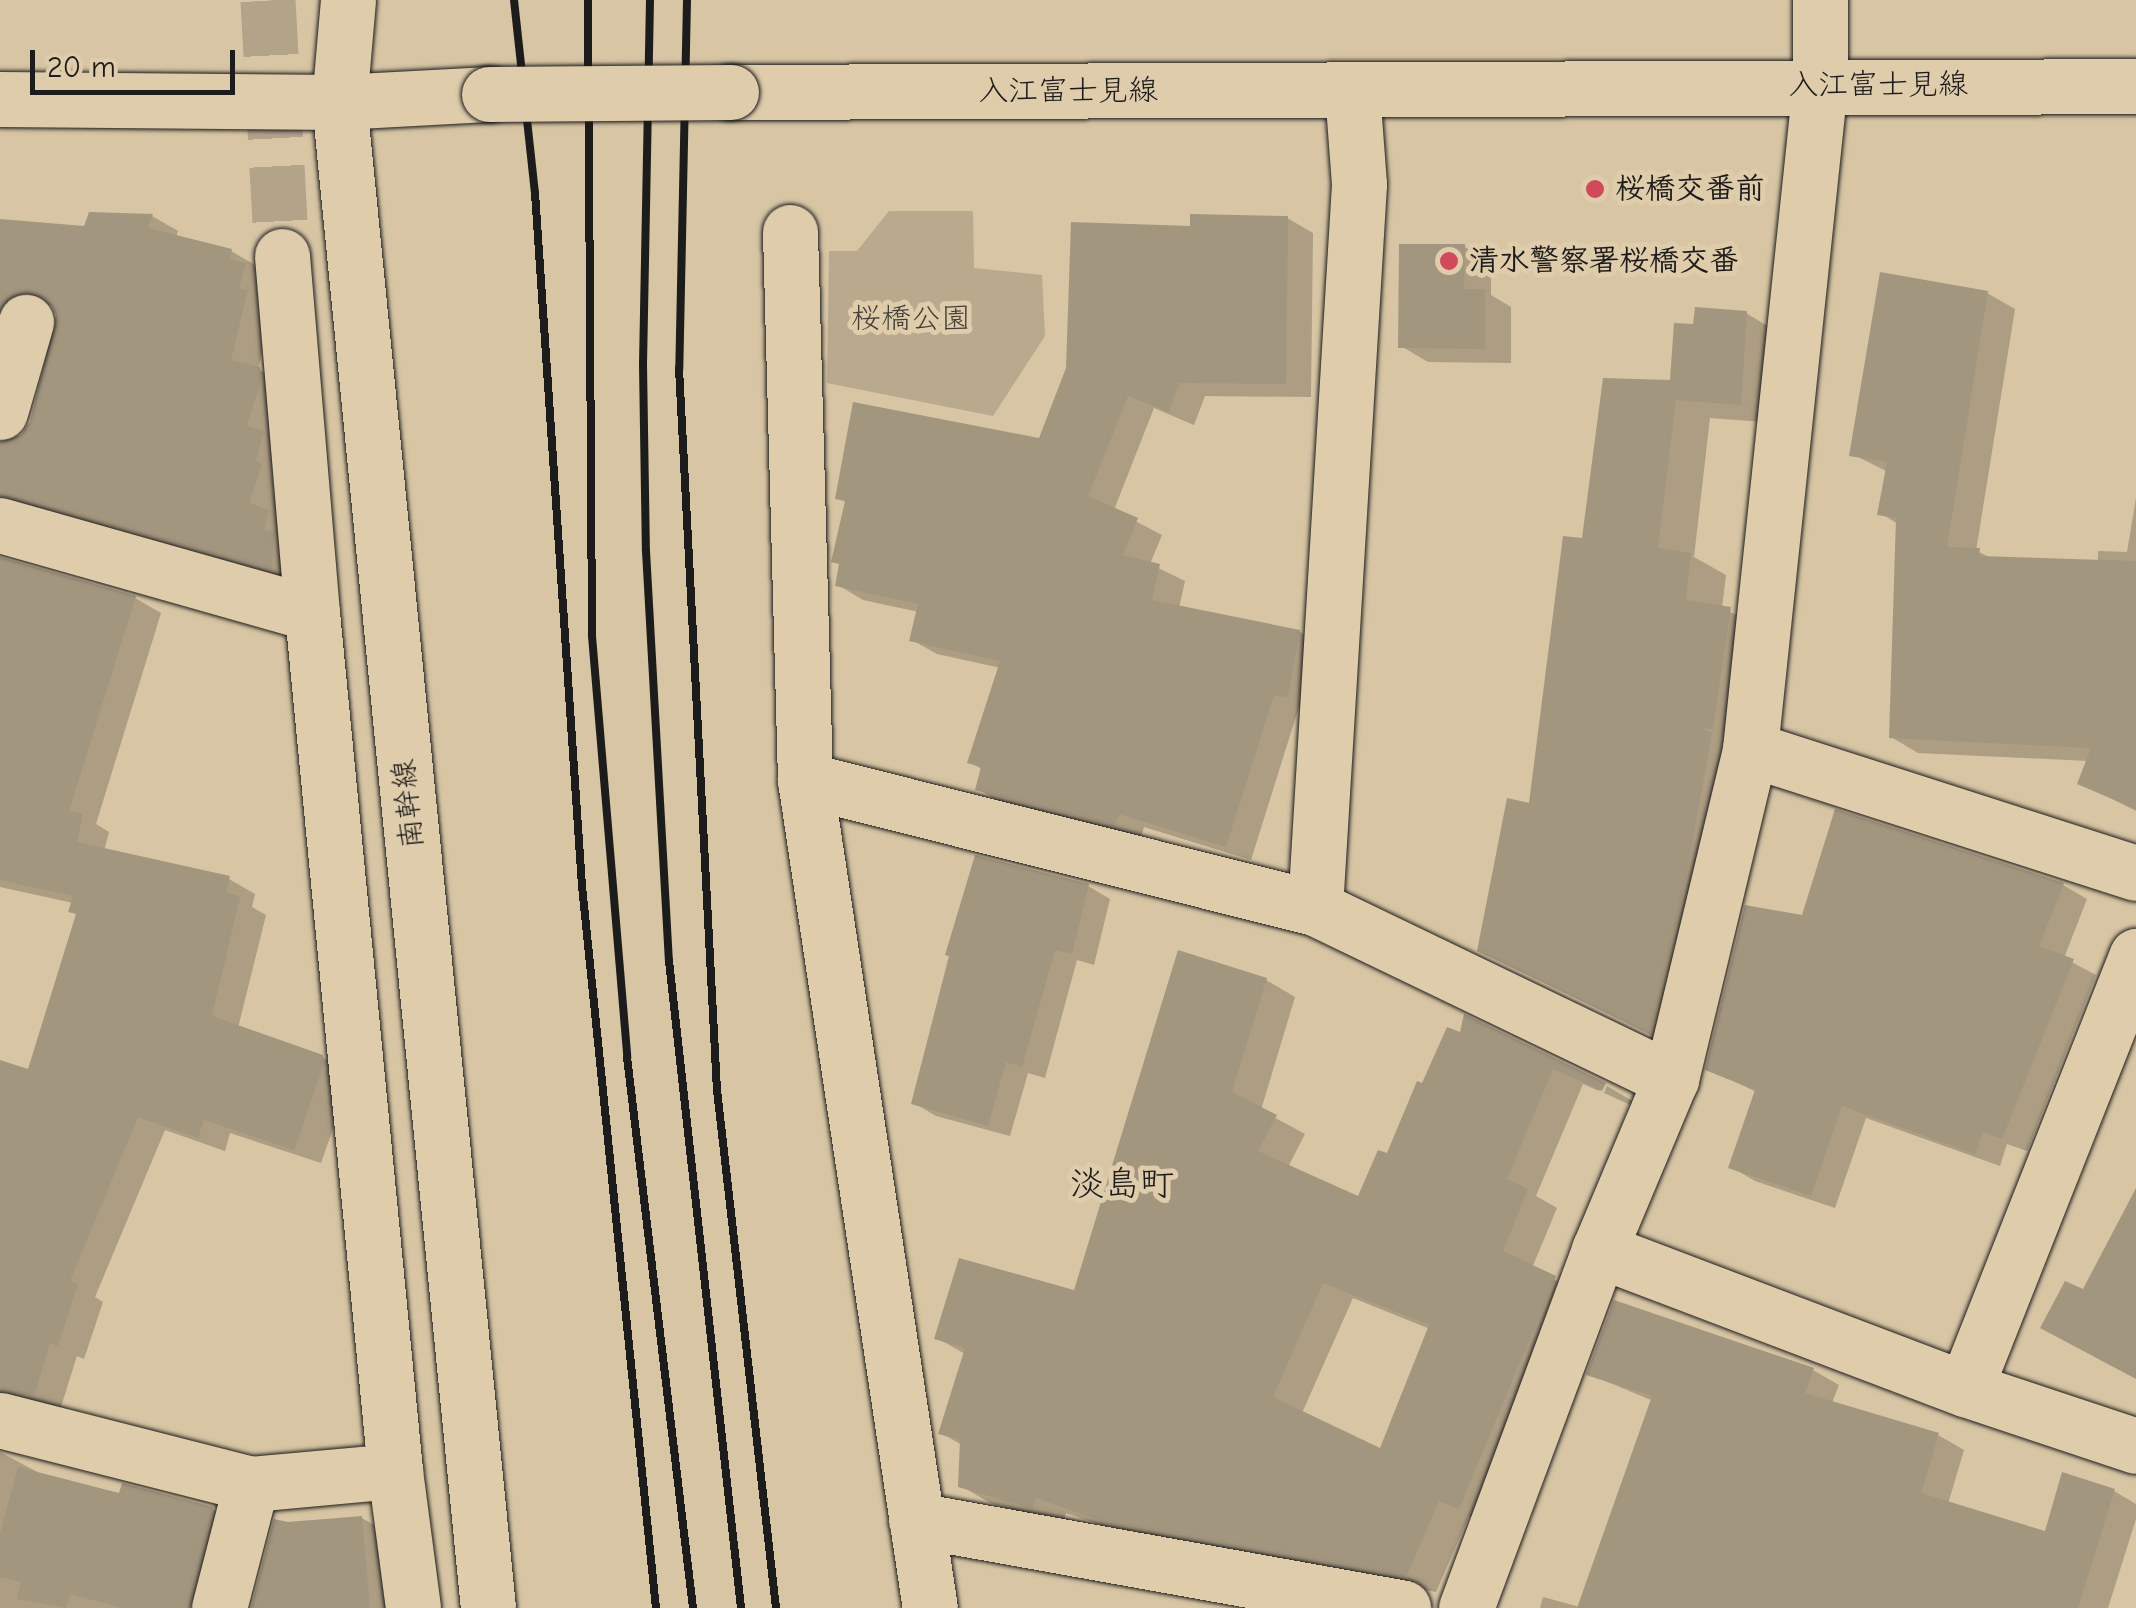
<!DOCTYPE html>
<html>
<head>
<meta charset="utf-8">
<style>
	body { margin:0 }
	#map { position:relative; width:2136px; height:1608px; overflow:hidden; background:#d7c5a4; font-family:"Comic Neue","Klee One",sans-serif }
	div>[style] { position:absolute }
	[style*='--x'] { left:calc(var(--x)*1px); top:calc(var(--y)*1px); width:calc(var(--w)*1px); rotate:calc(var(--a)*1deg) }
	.green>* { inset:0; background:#b9a98d }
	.shadow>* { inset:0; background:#0003 }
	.building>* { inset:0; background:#a3967f }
	.street-tunnel>* { height:55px; margin-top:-27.5px; transform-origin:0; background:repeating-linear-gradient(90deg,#b2a389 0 55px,transparent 0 83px) }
	.roads { filter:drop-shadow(0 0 2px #1c1c1c) drop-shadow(0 0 2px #1c1c1c) }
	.street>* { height:55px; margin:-27.5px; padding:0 27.5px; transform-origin:27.5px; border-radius:27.5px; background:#dfccaa }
	.secondary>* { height:55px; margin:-27.5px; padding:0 27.5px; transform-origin:27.5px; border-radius:27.5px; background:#dfccaa }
	.rail>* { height:8px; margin:-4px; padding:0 4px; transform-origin:4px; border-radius:4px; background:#1c1c1c }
	.bridges { filter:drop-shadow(0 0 2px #1c1c1c) drop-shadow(0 0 2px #1c1c1c) }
	.secondary-bridge>* { height:55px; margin:-27.5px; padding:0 27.5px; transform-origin:27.5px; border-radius:27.5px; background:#dfccaa }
	.dots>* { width:28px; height:28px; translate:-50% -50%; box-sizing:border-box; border:5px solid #dfccaa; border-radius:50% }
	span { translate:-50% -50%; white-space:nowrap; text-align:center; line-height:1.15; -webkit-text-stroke:10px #dfccaa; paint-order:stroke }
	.street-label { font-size:30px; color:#1c1c1c }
	.poi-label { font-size:30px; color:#1c1c1c; font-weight:700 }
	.left { translate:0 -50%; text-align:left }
	.park-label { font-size:30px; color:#433f38 }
	.quarter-label { font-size:35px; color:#1c1c1c }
	.scale { position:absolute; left:30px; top:50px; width:205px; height:45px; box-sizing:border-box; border:5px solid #1c1c1c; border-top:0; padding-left:12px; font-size:30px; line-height:35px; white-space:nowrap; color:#1c1c1c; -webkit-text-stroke:8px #dfccaa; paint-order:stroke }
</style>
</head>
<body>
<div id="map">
	<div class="green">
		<div style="clip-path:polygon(889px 211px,973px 211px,974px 268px,1042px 275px,1045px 336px,993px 416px,827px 383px,829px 251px,857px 251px)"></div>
	</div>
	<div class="shadow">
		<div style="clip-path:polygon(90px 215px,152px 216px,178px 231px,176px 237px,231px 251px,257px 266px,273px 308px,258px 369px,286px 385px,287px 481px,276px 517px,294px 528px,297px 582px,0 525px,0 445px,23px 437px,32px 423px,59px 315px,54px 306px,47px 305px,0 404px,0 221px,86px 228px)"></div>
		<div style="clip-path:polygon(1287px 218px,1313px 233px,1311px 397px,1205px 396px,1194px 425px,1154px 408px,1114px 510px,1162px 535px,1150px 564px,1185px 581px,1179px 608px,1300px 632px,1325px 647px,1313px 710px,1299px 707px,1251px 860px,1144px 827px,1141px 838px,1003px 804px,978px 789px,983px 770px,970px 762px,1001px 668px,937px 654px,912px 640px,919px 612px,863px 600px,838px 585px,847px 503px,838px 497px,1040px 441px,1193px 228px)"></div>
		<div style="clip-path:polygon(1465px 247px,1491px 262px,1491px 295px,1511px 307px,1511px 363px,1428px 362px,1401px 346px)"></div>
		<div style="clip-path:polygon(1987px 293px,2015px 309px,1976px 551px,1994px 559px,2098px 562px,2098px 551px,2127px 552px,2136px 498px,2136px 811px,2080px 783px,2088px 761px,1918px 753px,1891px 737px,1898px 524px,1880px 513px,1888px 472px,1852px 454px)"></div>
		<div style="clip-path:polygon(1746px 313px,1781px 334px,1776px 423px,1710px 418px,1694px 557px,1726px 575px,1722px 608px,1765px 630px,1685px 1052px,1479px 950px,1531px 806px,1584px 541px,1672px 383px,1695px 327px)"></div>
		<div style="clip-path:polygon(0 558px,135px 598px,161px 613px,96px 824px,109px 832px,104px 851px,229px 879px,255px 894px,252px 907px,266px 915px,238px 1028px,322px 1057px,349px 1072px,350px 1080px,321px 1163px,230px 1133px,225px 1151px,165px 1130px,95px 1297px,103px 1302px,84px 1359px,77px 1356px,60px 1410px,0 1419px,0 1064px,29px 1072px,79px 915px,73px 903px,0 887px)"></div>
		<div style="clip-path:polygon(2063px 885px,2087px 899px,2064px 958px,2096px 975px,2027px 1151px,2007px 1144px,2000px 1166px,1866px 1118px,1835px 1208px,1755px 1181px,1731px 1167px,1756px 1092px,1708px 1068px,1804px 918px)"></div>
		<div style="clip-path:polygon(1088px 886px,1110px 899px,1094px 965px,1077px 960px,1045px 1078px,1028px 1073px,1010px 1136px,936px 1116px,914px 1103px)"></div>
		<div style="clip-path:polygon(evenodd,1266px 980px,1295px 997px,1261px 1110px,1305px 1134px,1288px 1167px,1360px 1199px,1388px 1157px,1449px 1030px,1603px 1084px,1599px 1091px,1583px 1084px,1536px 1196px,1557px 1208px,1532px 1268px,1584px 1295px,1489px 1523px,1469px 1516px,1436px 1592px,1139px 1538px,1066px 1513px,1063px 1524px,990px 1503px,961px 1486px,962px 1445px,941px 1433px,965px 1354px,937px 1338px,1076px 1294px,1266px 980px,1353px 1298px,1430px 1329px,1381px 1451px,1302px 1413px,1353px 1298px)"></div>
		<div style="clip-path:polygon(1607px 1086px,1634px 1102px,1633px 1106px,1604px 1093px)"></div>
		<div style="clip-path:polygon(1813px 1370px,1839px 1385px,1832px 1403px,1938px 1435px,1964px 1450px,1948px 1504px,2047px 1534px,2064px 1476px,2114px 1491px,2136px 1504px,2136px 1519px,2108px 1608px,1540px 1608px,1543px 1597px,1580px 1607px,1653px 1401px,1589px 1374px)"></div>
		<div style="clip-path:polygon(0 1452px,41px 1474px,120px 1496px,212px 1509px,238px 1524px,217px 1608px,0 1608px)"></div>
		<div style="clip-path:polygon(362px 1518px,388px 1533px,395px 1608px,254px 1608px,288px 1525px)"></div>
	</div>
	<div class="building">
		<div style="clip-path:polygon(89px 212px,153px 214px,148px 228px,232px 249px,230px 259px,246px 263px,239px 288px,248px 290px,231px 360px,260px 367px,261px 380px,247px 426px,264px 431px,256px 461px,262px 464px,249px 503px,269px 510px,264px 529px,274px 532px,272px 569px,0 495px,0 442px,21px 435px,30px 422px,56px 315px,49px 301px,34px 292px,18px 292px,0 306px,0 219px,84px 226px)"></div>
		<div style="clip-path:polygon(1190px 214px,1288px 216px,1286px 384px,1179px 383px,1169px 412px,1128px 396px,1088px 496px,1138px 518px,1123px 555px,1160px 564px,1152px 600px,1300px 630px,1288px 697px,1274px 695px,1226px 847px,1119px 814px,1115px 826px,975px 790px,981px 767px,967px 763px,1000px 661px,909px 641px,918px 604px,835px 586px,839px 564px,831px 562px,845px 501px,835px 499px,853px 402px,1039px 438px,1066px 368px,1071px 222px,1190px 226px)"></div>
		<div style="clip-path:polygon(1399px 244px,1465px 244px,1464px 289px,1485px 289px,1485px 349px,1398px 348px)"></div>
		<div style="clip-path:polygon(1880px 272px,1988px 291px,1947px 547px,1980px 548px,1979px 556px,2136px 561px,2136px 809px,2077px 784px,2091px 748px,1889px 738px,1896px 518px,1877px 515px,1887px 462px,1849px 456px)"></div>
		<div style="clip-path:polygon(1695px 307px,1747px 311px,1741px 405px,1676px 400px,1658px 548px,1691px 553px,1686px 600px,1731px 607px,1713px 729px,1700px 728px,1712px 733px,1683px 894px,1650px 1034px,1477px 951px,1507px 798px,1529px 803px,1563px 536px,1582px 538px,1603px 378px,1670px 380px,1674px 323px,1693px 324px)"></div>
		<div style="clip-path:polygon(0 557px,136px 596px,69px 811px,83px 814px,77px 842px,230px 876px,226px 892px,240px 897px,212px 1016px,323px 1055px,324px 1064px,294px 1150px,204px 1120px,198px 1138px,138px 1117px,70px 1281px,78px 1284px,58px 1346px,50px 1343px,34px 1396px,0 1390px,0 1060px,28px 1069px,76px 914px,68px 912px,73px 896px,0 880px)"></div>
		<div style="clip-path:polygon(1835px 809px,2064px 883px,2039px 946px,2074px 959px,2002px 1139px,1983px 1132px,1975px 1154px,1842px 1106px,1811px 1196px,1728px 1168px,1755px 1090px,1705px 1070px,1745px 905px,1802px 915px)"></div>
		<div style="clip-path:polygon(975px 855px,1089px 884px,1072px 954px,1055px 950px,1022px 1067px,1006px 1062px,988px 1126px,911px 1104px,949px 956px,945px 955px)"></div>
		<div style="clip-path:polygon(evenodd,1178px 950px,1267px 978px,1232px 1092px,1277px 1115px,1258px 1151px,1358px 1196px,1378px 1150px,1387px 1153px,1417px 1081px,1422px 1083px,1447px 1027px,1460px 1032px,1464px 1014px,1606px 1083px,1602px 1091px,1553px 1069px,1507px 1179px,1528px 1189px,1503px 1251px,1556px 1276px,1459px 1509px,1439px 1501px,1406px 1577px,1107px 1523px,1036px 1498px,1033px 1509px,958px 1487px,960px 1440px,938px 1434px,965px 1348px,934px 1339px,959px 1258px,1074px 1290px,1178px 950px,1323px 1283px,1429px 1325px,1380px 1448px,1273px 1397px,1323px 1283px)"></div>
		<div style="clip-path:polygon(2136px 1188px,2136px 1379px,2040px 1328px,2065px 1281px,2083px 1289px)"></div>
		<div style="clip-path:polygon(1614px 1300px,1814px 1368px,1805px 1393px,1939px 1433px,1921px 1493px,2045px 1531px,2062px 1472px,2115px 1489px,2078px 1608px,1577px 1608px,1652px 1396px,1586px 1375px)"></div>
		<div style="clip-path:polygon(18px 1467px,119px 1493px,122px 1483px,213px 1507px,189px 1608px,123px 1608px,70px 1594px,66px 1608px,17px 1599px,21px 1582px,0 1577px,0 1534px)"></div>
		<div style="clip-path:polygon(362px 1516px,370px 1608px,251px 1608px,274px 1519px,288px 1522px)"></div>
	</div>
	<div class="street-tunnel">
		<div style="--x:268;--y:0;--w:256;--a:86.9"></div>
	</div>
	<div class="roads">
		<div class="street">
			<div style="--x:790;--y:232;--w:548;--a:88.43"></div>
			<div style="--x:805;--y:780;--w:837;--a:81.42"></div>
			<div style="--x:282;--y:256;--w:358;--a:85.2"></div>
			<div style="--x:0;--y:412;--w:94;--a:-73.9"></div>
			<div style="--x:0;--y:525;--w:324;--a:15.8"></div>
			<div style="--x:312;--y:613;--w:862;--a:84.47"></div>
			<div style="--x:395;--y:1471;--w:138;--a:82.5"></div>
			<div style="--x:1750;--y:749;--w:405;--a:17.8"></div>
			<div style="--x:805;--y:780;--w:526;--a:14.09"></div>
			<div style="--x:1315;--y:908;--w:395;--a:25.7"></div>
			<div style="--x:1315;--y:908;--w:725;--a:-86.52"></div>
			<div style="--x:1359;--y:184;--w:94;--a:-94.3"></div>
			<div style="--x:1599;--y:1250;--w:392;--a:20.8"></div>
			<div style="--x:1965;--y:1389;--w:180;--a:18.4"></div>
			<div style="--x:1965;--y:1389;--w:466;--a:-68.4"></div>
			<div style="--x:0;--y:1420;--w:259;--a:14.3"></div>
			<div style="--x:251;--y:1484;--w:145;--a:-5.2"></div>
			<div style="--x:916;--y:1520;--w:495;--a:10.2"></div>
			<div style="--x:219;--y:1608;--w:128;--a:-75.5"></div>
			<div style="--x:1466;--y:1608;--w:382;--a:-69.6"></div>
			<div style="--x:1599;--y:1250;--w:186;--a:-67.2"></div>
			<div style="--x:1671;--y:1079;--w:339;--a:-76.5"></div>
			<div style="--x:1750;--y:749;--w:669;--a:-83.99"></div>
			<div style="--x:1820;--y:84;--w:84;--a:-90"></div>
		</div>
		<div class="secondary">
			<div style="--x:348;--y:0;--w:102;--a:95"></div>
			<div style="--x:339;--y:102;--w:1513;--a:84.35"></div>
			<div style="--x:731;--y:92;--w:1405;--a:-0.24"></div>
			<div style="--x:0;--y:99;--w:339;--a:0.5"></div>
			<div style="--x:339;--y:102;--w:150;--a:-3.1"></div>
		</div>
	</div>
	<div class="rail">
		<div style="--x:514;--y:0;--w:194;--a:83.8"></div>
		<div style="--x:535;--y:193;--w:695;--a:86.12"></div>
		<div style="--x:582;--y:886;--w:726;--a:84.15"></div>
		<div style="--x:588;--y:0;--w:636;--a:89.64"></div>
		<div style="--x:592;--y:636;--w:422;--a:85.2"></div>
		<div style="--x:627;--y:1057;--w:555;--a:83.17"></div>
		<div style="--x:650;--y:0;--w:365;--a:91.1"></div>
		<div style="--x:643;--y:365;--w:186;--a:89.1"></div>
		<div style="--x:646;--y:551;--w:411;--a:86.8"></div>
		<div style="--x:669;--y:961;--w:651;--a:83.65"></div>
		<div style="--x:687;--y:0;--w:368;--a:91.2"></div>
		<div style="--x:679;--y:368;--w:723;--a:86.99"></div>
		<div style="--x:717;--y:1090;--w:521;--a:83.5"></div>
	</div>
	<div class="bridges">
		<div class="secondary-bridge">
			<div style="--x:489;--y:94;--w:242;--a:-0.5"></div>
		</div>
	</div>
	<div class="dots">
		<div style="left:1595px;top:189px;background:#d1495b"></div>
		<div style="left:1449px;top:261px;background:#d1495b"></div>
	</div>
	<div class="street-label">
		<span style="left:1878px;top:85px">入江富士見線</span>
		<span style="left:1068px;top:91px">入江富士見線</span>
		<span style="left:409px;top:804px;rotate:-96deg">南幹線</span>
	</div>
	<div class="poi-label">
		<span class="left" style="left:1615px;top:189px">桜橋交番前</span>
		<span class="left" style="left:1469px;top:261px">清水警察署桜橋交番</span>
	</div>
	<div class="park-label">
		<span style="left:911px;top:319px">桜橋公園</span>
	</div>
	<div class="quarter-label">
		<span style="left:1122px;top:1184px">淡島町</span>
	</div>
	<div class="scale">20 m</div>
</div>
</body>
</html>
